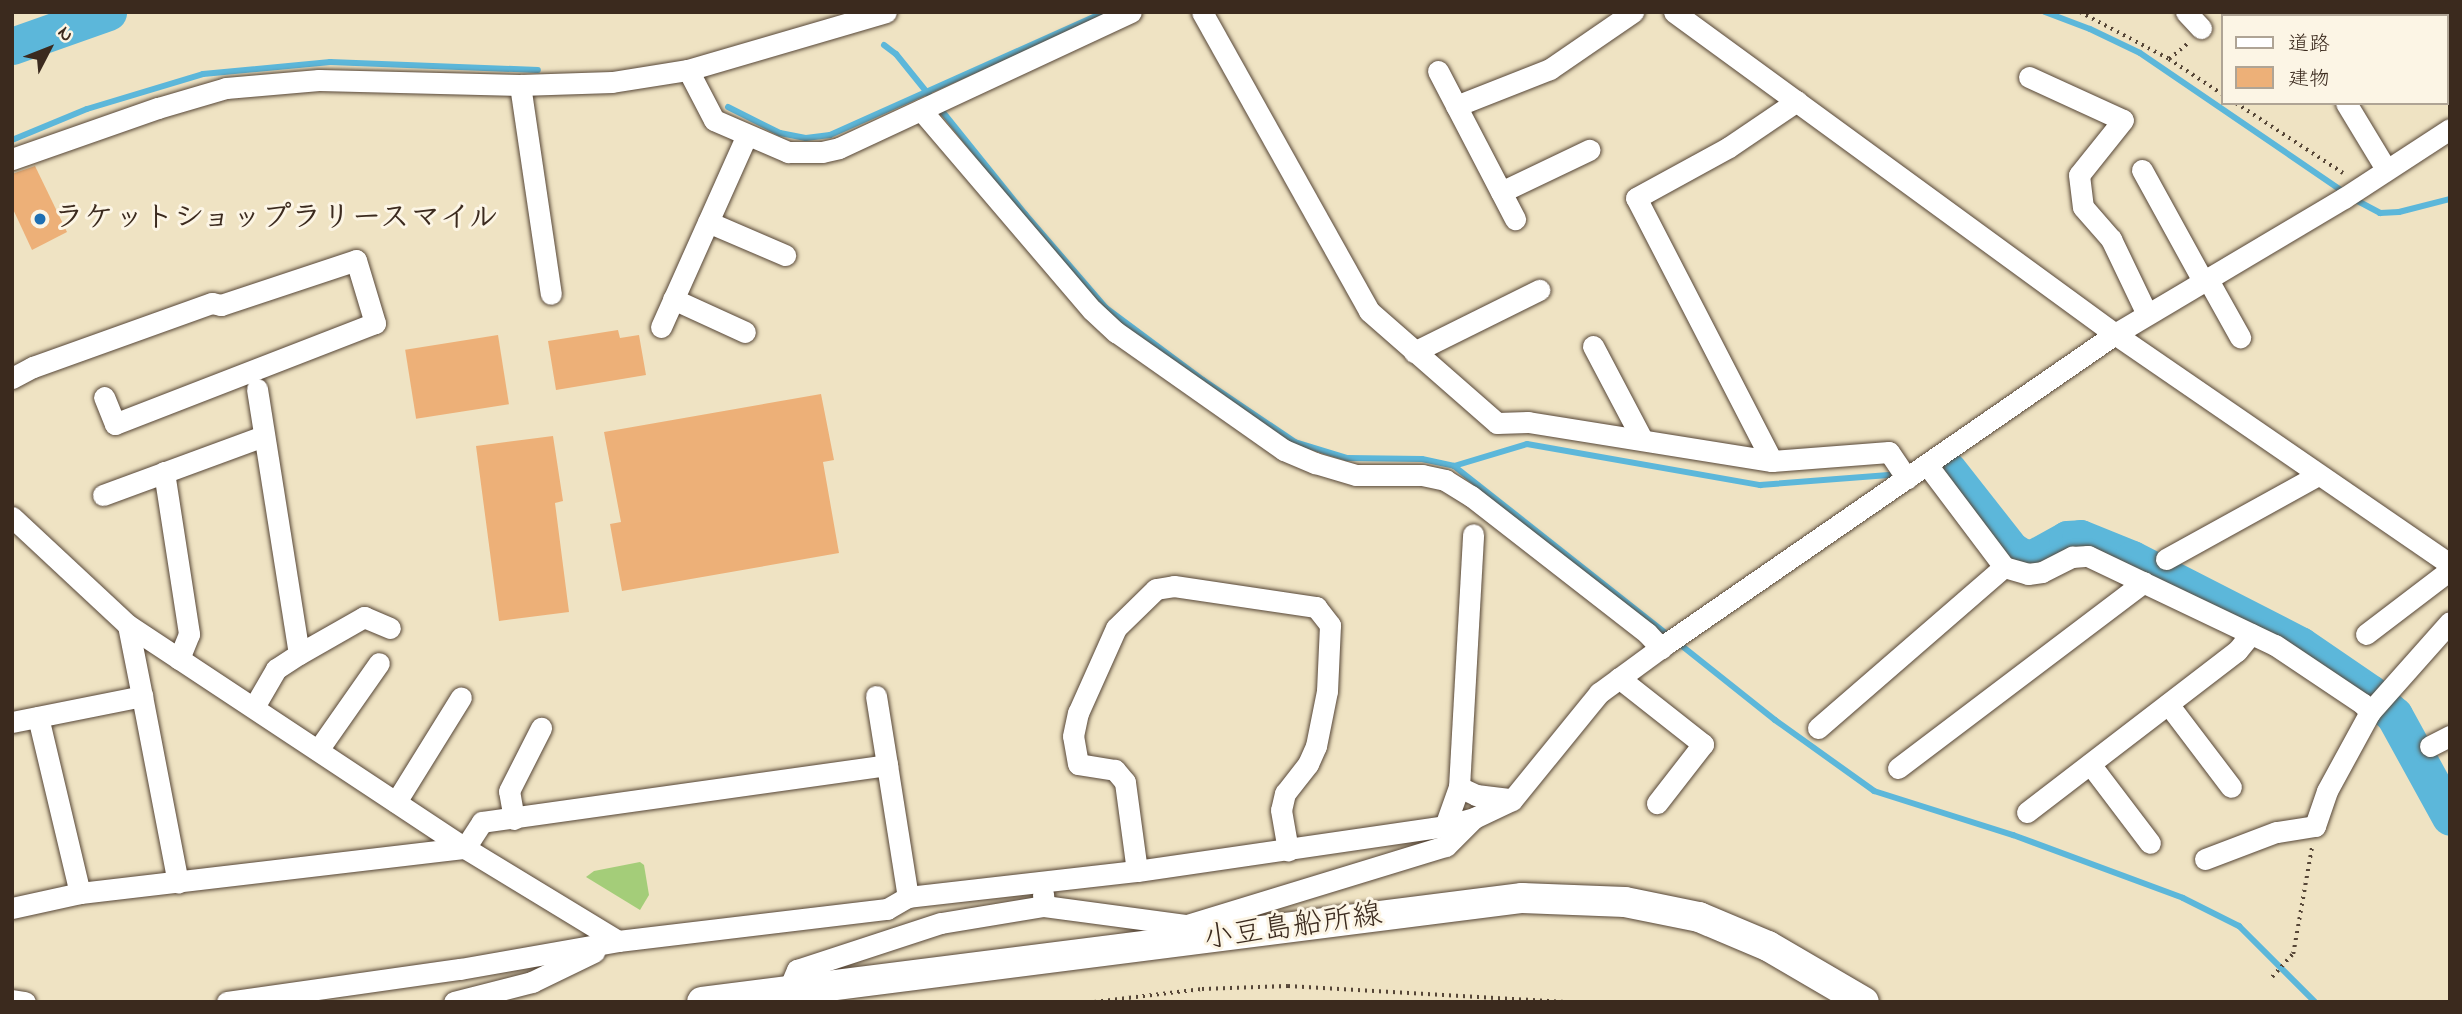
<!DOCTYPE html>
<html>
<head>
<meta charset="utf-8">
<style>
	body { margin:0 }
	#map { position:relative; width:2462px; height:1014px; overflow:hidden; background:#efe3c3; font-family:"Indie Flower","Klee One",sans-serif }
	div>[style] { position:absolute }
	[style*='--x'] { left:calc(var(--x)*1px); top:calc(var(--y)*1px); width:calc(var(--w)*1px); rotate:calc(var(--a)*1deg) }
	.green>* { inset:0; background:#a4cd79 }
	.stream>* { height:6px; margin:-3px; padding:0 3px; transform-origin:3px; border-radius:3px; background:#5cb7da }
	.river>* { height:37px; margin:-18.5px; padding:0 18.5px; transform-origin:18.5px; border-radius:18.5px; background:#5cb7da }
	.building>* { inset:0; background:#edb078; transform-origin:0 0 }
	.path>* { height:3.5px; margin-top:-1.75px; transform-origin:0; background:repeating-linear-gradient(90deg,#564637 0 2px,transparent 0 7px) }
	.roads { filter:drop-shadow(0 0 2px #564637) drop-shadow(0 0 2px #564637) }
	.street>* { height:21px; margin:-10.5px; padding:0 10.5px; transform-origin:10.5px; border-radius:10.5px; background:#fff }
	.secondary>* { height:30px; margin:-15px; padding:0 15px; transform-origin:15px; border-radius:15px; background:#fff }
	.dots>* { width:19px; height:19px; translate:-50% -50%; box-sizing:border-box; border:4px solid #fcf5e5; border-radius:50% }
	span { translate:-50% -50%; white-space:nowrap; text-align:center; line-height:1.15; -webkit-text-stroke:6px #fcf5e5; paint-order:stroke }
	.poi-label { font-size:30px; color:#3b2a1e; font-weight:700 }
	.left { translate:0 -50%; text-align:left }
	.street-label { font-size:30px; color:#3b2a1e }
	.frame { position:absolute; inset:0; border:14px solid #3b2a1e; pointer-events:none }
	.legend { position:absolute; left:2221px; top:14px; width:228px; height:91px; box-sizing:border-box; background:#fcf5e5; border:2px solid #afa495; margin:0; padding:9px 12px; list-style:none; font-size:21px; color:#3b2a1e }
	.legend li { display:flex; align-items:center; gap:14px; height:35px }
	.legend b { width:35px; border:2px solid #afa495 }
	.north { position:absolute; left:14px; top:14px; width:70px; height:70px; -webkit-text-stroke:5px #fcf5e5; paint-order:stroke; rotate:48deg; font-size:19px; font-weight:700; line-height:28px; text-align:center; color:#3b2a1e }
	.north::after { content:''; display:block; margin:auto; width:24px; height:32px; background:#3b2a1e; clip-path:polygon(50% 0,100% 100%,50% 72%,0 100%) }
</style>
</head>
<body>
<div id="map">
	<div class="green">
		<div style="clip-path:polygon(640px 862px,644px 865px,649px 895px,640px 910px,586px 877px,594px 871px)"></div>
	</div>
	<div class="stream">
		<div style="--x:2045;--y:12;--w:48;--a:20.7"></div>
		<div style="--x:2090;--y:29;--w:55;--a:25.6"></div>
		<div style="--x:2140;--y:53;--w:247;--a:34.3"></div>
		<div style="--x:884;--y:45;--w:15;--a:37"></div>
		<div style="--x:896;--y:54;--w:206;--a:51.1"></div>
		<div style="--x:1025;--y:214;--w:124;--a:49.2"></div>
		<div style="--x:1106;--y:308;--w:121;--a:36.6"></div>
		<div style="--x:1203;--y:380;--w:111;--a:34"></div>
		<div style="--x:1295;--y:442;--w:54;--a:17.1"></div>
		<div style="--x:1347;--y:458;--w:75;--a:0.8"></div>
		<div style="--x:1422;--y:459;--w:33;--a:12"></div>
		<div style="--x:1454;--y:466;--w:274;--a:38.3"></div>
		<div style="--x:728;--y:107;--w:58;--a:26.6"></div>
		<div style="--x:780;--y:133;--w:26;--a:11"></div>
		<div style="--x:806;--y:138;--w:24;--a:-7"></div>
		<div style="--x:830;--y:135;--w:301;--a:-24.1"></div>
		<div style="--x:12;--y:140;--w:81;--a:-22.5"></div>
		<div style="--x:87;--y:109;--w:121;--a:-16.8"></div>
		<div style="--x:203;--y:74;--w:128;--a:-5.4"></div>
		<div style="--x:330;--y:62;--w:208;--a:2.2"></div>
		<div style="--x:2352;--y:198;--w:32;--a:28"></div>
		<div style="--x:2380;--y:213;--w:19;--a:-3"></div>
		<div style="--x:2399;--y:212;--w:53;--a:-14.3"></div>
		<div style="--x:1454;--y:466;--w:76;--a:-16.8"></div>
		<div style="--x:1527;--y:444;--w:237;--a:10"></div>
		<div style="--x:1760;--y:485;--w:129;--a:-4.4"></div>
		<div style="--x:1677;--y:642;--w:125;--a:38.5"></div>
		<div style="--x:1775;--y:720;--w:122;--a:35.6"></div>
		<div style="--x:1874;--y:791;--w:146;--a:17.6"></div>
		<div style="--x:2013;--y:835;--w:181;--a:20.3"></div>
		<div style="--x:2183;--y:898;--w:63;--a:26.6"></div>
		<div style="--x:2239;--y:926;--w:107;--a:45"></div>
	</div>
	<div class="river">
		<div style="--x:12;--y:46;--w:102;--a:-19.5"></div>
		<div style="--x:1948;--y:470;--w:102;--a:51.8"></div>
		<div style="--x:2011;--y:550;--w:13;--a:32"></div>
		<div style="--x:2022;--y:557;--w:11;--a:5"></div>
		<div style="--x:2033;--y:558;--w:39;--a:-29"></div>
		<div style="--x:2067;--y:539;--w:13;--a:-4"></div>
		<div style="--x:2080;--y:538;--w:56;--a:22"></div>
		<div style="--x:2132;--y:559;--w:189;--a:27.1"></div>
		<div style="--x:2300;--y:645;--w:85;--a:34.4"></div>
		<div style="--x:2370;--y:693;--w:33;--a:43"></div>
		<div style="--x:2394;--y:715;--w:116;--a:61.2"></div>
	</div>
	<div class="building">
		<div style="clip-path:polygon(35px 166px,67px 232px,32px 250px,12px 207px,12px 174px)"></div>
		<div style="clip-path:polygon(618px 330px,620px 338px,639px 335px,646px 375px,556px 390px,548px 341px)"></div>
		<div style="left:498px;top:335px;width:70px;height:94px;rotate:81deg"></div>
		<div style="clip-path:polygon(821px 394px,834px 460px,823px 462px,839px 553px,622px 591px,610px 524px,621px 522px,604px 432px)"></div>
		<div style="clip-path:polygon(553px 436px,563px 501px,555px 503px,569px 612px,499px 621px,476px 446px)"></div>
	</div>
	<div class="path">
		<div style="--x:2080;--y:12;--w:101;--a:27.8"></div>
		<div style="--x:2169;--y:59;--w:64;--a:33.4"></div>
		<div style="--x:2169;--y:59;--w:26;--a:-40"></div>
		<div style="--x:2236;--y:103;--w:128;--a:33.2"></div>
		<div style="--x:2272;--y:977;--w:31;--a:-48"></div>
		<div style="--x:2293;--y:954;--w:110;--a:-80"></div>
		<div style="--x:1094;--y:1002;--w:109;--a:-6.9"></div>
		<div style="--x:1202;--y:989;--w:86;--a:-2"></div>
		<div style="--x:1288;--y:986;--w:278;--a:3.3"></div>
	</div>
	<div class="roads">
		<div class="street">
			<div style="--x:1202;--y:12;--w:342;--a:60.8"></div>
			<div style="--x:1369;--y:311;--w:170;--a:41.2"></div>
			<div style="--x:1497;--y:423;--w:31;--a:-2"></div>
			<div style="--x:1528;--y:422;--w:247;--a:9.1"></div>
			<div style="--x:1772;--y:461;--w:117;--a:-4.4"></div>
			<div style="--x:1889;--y:452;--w:32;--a:56"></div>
			<div style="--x:1674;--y:12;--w:546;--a:36.14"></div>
			<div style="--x:2115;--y:334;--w:406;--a:34.5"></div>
			<div style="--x:2186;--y:12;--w:22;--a:47"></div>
			<div style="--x:688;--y:70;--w:56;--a:62.5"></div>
			<div style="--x:714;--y:120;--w:81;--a:23.4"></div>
			<div style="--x:788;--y:152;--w:34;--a:0"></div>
			<div style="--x:822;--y:152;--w:17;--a:-13"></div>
			<div style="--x:839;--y:148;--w:322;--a:-25"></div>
			<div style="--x:1438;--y:71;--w:167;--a:62.5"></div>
			<div style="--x:2029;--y:77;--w:103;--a:24.6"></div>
			<div style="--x:2123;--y:120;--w:70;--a:128.7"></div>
			<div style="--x:2079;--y:175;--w:32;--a:83"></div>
			<div style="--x:2083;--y:207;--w:43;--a:48.8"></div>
			<div style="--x:2111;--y:239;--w:83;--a:64.4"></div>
			<div style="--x:520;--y:85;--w:211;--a:81.6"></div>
			<div style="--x:2346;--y:103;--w:77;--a:58.8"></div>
			<div style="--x:1456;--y:106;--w:101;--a:-21.5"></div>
			<div style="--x:1550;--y:69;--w:101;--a:-34.5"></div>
			<div style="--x:921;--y:110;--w:263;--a:49.5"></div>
			<div style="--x:1092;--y:310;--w:33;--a:43"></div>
			<div style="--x:1116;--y:332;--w:205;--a:35.1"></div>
			<div style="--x:1284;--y:450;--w:34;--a:23"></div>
			<div style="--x:1315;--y:463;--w:43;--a:16.3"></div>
			<div style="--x:1356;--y:475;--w:66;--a:0"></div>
			<div style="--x:1422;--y:475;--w:24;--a:12"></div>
			<div style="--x:1445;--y:480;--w:31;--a:32"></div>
			<div style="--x:1471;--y:496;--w:223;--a:37.9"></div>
			<div style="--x:1647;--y:633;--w:21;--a:47"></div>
			<div style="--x:12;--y:159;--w:155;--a:-19.3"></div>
			<div style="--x:158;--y:108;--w:71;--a:-16.4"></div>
			<div style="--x:226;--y:88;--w:93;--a:-4.9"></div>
			<div style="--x:319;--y:80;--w:201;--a:1.4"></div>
			<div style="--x:520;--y:85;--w:92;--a:-1.9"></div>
			<div style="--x:612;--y:82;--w:77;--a:-9"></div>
			<div style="--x:688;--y:70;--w:206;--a:-16.3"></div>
			<div style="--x:2142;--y:170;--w:127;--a:61.2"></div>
			<div style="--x:1501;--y:192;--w:98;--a:-25.5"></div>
			<div style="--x:708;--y:222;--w:84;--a:23.2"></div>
			<div style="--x:2207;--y:278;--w:68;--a:60.8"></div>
			<div style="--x:673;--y:299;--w:79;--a:24.6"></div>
			<div style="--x:661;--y:327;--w:210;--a:-65.9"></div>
			<div style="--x:1593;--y:346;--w:105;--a:62.2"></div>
			<div style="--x:1414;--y:352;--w:140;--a:-26.4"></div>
			<div style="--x:12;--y:378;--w:24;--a:-28"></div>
			<div style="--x:33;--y:367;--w:190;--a:-19.7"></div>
			<div style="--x:212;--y:303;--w:9;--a:13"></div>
			<div style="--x:221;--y:305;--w:142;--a:-18.4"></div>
			<div style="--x:356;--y:260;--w:66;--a:73.2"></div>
			<div style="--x:375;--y:323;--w:279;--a:158.8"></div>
			<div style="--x:115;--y:424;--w:29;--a:-112"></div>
			<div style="--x:257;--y:389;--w:268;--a:81"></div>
			<div style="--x:1772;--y:461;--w:296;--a:-117.3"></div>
			<div style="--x:1636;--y:198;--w:106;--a:-28.7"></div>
			<div style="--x:1729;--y:147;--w:82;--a:-34.1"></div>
			<div style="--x:1928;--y:466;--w:126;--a:53"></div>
			<div style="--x:2004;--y:567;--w:25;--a:16"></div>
			<div style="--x:2028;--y:574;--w:14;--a:-8"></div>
			<div style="--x:2042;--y:572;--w:34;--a:-27"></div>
			<div style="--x:2072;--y:557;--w:16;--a:-4"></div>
			<div style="--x:2088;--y:556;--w:207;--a:25.5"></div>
			<div style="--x:2275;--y:645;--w:106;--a:33.8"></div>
			<div style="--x:2363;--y:704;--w:11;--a:49"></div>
			<div style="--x:2370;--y:712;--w:90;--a:118.6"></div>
			<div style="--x:2327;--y:791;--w:37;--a:109"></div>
			<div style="--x:2315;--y:826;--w:39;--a:171"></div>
			<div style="--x:2276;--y:832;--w:76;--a:159.2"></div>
			<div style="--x:164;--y:472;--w:164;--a:81.2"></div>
			<div style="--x:189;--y:634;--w:27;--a:112"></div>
			<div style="--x:103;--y:495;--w:171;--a:-20.2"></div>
			<div style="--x:12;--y:517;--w:158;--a:43"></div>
			<div style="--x:128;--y:625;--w:404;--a:33.5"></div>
			<div style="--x:465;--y:848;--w:179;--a:31.3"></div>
			<div style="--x:2166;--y:559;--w:174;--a:-28.9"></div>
			<div style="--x:2366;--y:634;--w:106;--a:-37.3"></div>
			<div style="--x:1619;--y:678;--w:107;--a:38.2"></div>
			<div style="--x:1703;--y:744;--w:75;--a:127.9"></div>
			<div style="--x:142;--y:696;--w:190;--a:79.1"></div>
			<div style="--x:876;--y:696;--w:70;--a:80.9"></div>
			<div style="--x:2168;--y:704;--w:104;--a:52.8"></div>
			<div style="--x:254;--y:707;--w:44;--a:-59.9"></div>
			<div style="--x:276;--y:669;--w:27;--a:-33"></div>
			<div style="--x:299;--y:654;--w:75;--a:-29.6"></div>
			<div style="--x:364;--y:617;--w:28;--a:23"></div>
			<div style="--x:2370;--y:712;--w:120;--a:-48.4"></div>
			<div style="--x:38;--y:717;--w:181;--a:76.6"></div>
			<div style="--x:12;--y:722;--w:133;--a:-11.3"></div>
			<div style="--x:142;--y:696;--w:72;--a:-101.2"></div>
			<div style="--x:1818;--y:728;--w:246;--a:-40.9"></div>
			<div style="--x:2430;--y:746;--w:22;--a:-27"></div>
			<div style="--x:318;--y:750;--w:106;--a:-55"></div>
			<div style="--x:2090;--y:764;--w:99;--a:52.8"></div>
			<div style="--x:1898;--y:768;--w:308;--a:-37.1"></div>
			<div style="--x:1459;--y:787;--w:19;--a:25"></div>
			<div style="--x:1476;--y:795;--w:35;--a:7"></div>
			<div style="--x:396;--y:802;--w:123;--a:-58.2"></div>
			<div style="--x:2027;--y:812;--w:265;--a:-37.5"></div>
			<div style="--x:2237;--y:651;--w:22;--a:-51"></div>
			<div style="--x:514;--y:819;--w:28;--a:-100"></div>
			<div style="--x:509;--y:791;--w:71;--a:-63.1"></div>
			<div style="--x:1445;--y:826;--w:41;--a:-70.3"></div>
			<div style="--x:1459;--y:787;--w:253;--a:-86.8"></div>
			<div style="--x:1137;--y:871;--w:90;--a:-97.7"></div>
			<div style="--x:1125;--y:782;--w:16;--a:-130"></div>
			<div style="--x:1115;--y:770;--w:37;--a:-171"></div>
			<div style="--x:1078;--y:764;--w:28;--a:-100"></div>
			<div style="--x:1073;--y:736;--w:24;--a:-78"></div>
			<div style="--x:1078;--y:713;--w:93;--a:-65.9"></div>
			<div style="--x:1116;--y:628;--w:56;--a:-44.3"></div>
			<div style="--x:1156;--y:589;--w:18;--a:-9"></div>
			<div style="--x:1174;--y:586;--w:144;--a:8.4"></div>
			<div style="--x:1316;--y:607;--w:23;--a:52"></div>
			<div style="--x:1330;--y:625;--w:66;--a:92.6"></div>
			<div style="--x:1327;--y:691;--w:56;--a:101.3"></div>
			<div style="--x:1316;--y:746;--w:20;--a:114"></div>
			<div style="--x:1308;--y:764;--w:37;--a:128"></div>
			<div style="--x:1285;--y:793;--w:17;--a:103"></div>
			<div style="--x:1281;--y:810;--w:41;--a:80.1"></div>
			<div style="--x:1043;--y:894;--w:12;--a:85"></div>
			<div style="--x:1044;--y:906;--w:144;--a:7.6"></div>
			<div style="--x:12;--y:908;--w:70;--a:-12.4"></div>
			<div style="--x:80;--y:893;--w:388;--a:-6.7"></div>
			<div style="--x:465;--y:848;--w:31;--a:-57"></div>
			<div style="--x:482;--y:822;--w:409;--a:-8"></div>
			<div style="--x:887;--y:765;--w:134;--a:81"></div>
			<div style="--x:1188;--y:942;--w:17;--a:-93"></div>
			<div style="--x:1187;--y:925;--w:271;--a:-17"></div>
			<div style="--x:1446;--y:846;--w:37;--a:-45"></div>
			<div style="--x:788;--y:991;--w:23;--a:-67"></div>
			<div style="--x:797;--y:970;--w:151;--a:-18.1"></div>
			<div style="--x:941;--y:923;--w:104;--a:-9.4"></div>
			<div style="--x:12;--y:1000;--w:13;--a:9"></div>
			<div style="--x:227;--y:1002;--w:235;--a:-8.1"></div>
			<div style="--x:460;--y:969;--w:160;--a:-10"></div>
			<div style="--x:618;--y:941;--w:271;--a:-6.8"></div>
			<div style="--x:887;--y:909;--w:24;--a:-30"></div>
			<div style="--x:908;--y:897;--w:230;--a:-6.5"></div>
			<div style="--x:1137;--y:871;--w:311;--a:-8.3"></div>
			<div style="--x:1445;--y:826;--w:30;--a:-15"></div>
			<div style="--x:1474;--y:818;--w:42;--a:-25.3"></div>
			<div style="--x:1512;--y:800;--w:138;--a:-50.9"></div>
			<div style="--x:1599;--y:693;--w:83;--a:-36.2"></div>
			<div style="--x:1666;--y:644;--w:546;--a:-34.62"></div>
			<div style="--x:2115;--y:334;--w:266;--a:-30.7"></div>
			<div style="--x:2344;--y:198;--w:126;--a:-33.1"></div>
			<div style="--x:454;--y:1002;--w:81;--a:-14.4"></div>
			<div style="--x:532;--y:982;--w:69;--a:-25.8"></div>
		</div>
		<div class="secondary">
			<div style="--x:702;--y:1002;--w:827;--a:-7.23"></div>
			<div style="--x:1522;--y:898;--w:103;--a:2.2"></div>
			<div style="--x:1625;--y:902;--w:76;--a:11.5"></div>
			<div style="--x:1699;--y:917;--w:75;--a:22.8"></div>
			<div style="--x:1768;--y:946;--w:111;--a:30.3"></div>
		</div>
	</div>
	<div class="dots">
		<div style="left:40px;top:219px;background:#1f6fb2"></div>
	</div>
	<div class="poi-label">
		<span class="left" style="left:54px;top:219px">ラケットショップラリースマイル</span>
	</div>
	<div class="street-label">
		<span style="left:1293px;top:928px;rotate:-8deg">小豆島船所線</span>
	</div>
	<div class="frame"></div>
	<ul class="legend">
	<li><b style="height:9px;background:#fff"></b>道路</li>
	<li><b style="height:19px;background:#edb078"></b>建物</li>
	</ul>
	<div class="north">N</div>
</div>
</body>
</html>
